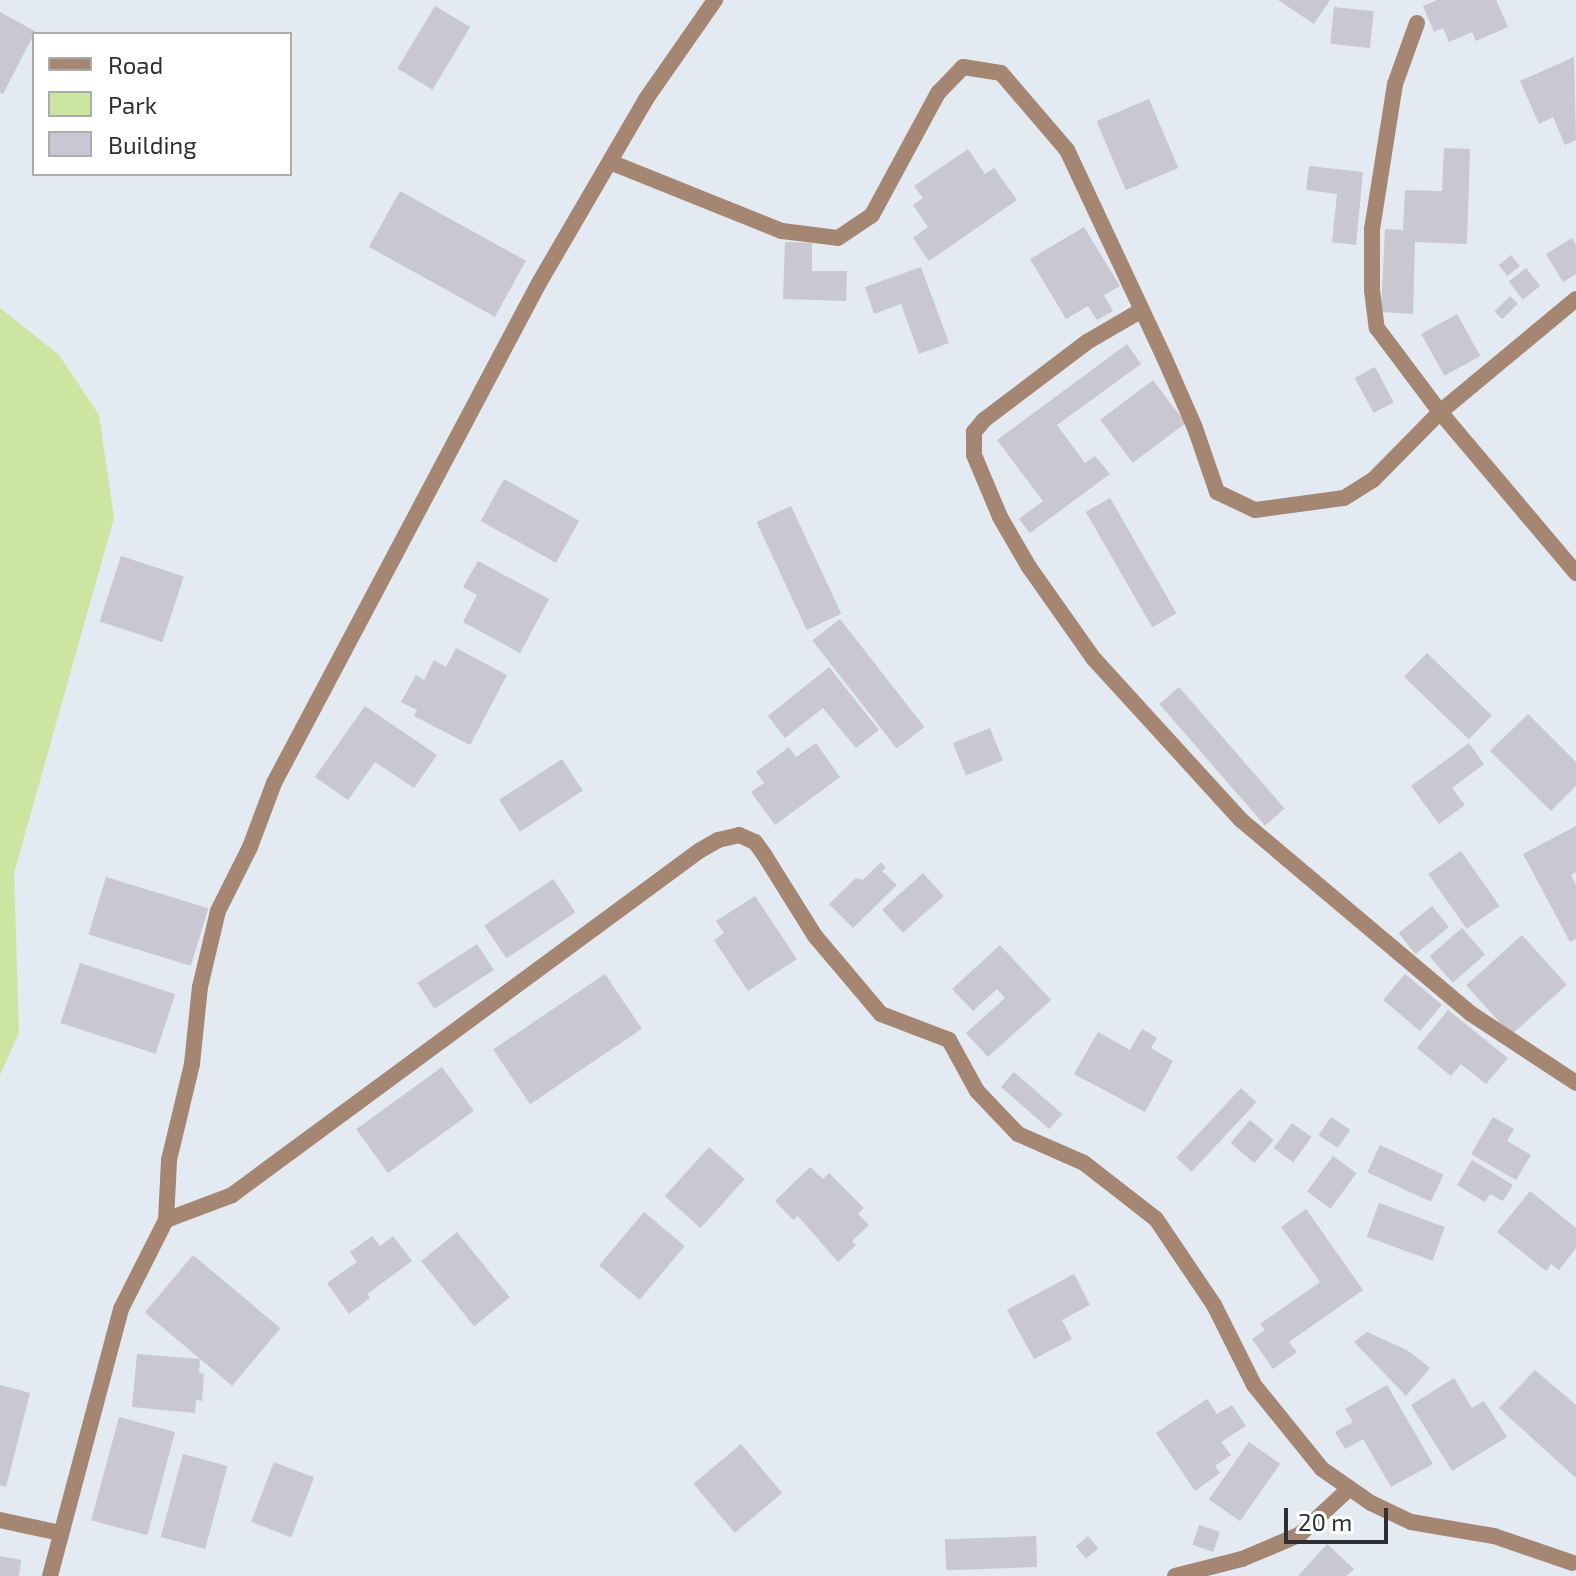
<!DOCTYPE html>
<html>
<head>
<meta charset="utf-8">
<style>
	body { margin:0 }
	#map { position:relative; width:1576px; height:1576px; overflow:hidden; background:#e3eaf1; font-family:"Exo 2",sans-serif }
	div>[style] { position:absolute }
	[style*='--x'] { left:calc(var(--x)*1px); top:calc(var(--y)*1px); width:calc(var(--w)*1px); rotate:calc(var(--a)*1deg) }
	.green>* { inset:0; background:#cce6a1 }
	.building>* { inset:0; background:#c9c7d1; transform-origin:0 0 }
	.street>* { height:16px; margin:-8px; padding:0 8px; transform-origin:8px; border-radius:8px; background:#a58673 }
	span { translate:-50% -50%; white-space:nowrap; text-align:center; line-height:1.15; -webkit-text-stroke:6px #fff; paint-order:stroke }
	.legend { position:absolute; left:32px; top:32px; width:260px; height:144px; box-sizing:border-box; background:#fff; border:2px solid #abacad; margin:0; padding:10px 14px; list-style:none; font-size:24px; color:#2d3033 }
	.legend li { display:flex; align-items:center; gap:16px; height:40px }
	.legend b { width:40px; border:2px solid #abacad }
	.scale { position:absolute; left:1284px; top:1508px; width:104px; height:36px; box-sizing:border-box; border:4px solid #2d3033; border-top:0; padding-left:10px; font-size:24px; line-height:28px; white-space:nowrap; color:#2d3033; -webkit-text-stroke:6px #fff; paint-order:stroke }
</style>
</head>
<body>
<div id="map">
	<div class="green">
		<div style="clip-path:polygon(0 308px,59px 355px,99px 415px,114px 518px,14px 873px,19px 1033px,0 1075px)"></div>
	</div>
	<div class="building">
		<div style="clip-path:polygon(1278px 0,1330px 0,1314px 24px)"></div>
		<div style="clip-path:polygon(1437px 0,1496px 0,1508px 27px,1476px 41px,1472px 32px,1449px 42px,1443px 28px,1434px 32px,1423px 6px)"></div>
		<div style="left:435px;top:6px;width:41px;height:73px;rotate:31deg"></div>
		<div style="left:1334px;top:7px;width:40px;height:37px;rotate:6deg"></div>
		<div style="clip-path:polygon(0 12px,40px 34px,34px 34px,3px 94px,0 93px)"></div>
		<div style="clip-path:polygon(1574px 57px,1576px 140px,1565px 145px,1553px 117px,1539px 124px,1520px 81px)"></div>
		<div style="left:1149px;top:99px;width:75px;height:57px;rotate:67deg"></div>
		<div style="clip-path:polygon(1444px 148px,1470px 149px,1467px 244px,1415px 242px,1413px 314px,1381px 312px,1385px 229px,1403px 230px,1405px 190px,1442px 191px)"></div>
		<div style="clip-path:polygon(968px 149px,985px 174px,994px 168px,1017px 200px,929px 261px,913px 238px,928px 227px,913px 205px,923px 198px,914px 186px)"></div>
		<div style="clip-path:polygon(1309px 166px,1363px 172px,1356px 245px,1332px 242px,1337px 194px,1306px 190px)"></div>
		<div style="left:400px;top:191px;width:144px;height:64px;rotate:29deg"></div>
		<div style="clip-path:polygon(1084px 227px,1120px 286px,1104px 295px,1113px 311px,1097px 320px,1088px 306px,1066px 319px,1030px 259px)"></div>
		<div style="clip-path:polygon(1572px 238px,1576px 245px,1576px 274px,1563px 282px,1546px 254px)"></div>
		<div style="clip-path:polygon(785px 242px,812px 243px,812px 271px,847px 271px,846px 301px,783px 299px)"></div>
		<div style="left:1511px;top:255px;width:14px;height:16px;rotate:51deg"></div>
		<div style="clip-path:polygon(921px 267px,949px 343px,919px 354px,901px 304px,874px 314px,865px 287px)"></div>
		<div style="left:1526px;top:268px;width:23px;height:22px;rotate:52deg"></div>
		<div style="left:1510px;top:296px;width:11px;height:22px;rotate:45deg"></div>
		<div style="left:1457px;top:314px;width:48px;height:41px;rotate:61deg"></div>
		<div style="clip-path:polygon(1127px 344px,1141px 364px,1057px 425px,1085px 463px,1095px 456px,1110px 474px,1030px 533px,1019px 519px,1043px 501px,997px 440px)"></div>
		<div style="left:1375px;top:367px;width:40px;height:23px;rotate:62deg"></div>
		<div style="left:1153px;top:380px;width:54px;height:66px;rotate:53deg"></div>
		<div style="left:504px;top:479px;width:86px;height:48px;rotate:29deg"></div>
		<div style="left:1110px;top:498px;width:133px;height:28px;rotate:60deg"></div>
		<div style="left:791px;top:506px;width:119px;height:38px;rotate:65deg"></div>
		<div style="left:121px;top:556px;width:66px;height:69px;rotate:18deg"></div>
		<div style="clip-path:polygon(478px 561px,549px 599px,520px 653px,463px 622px,477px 595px,463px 587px)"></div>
		<div style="left:840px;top:619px;width:137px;height:35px;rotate:52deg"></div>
		<div style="clip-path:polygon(456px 648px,507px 675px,470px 745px,414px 716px,417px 710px,401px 702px,416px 675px,424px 680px,434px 660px,446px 667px)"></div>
		<div style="left:1427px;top:653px;width:90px;height:33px;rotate:44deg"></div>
		<div style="clip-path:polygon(829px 667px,879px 730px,856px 748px,823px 708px,785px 738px,768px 716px)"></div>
		<div style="left:1179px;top:687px;width:161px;height:26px;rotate:49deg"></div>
		<div style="clip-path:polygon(365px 706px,437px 755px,414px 788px,375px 762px,348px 800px,315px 777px)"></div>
		<div style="clip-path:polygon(1528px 714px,1576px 762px,1576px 786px,1551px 811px,1490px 751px)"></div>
		<div style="left:990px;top:728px;width:35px;height:40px;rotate:68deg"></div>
		<div style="clip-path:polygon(816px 743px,840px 777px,775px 825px,751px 792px,764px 783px,756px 772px,789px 747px,796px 757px)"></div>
		<div style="clip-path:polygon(1469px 743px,1484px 764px,1452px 788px,1465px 805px,1439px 824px,1411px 786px)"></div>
		<div style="left:562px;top:759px;width:38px;height:75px;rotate:57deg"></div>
		<div style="clip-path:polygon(1576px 826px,1576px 872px,1571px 875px,1576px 885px,1576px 939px,1570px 942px,1523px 854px)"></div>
		<div style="left:1461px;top:851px;width:67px;height:40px;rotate:55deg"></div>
		<div style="clip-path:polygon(881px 862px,886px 868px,882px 871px,897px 885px,853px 928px,829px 904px,856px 878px,863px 880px)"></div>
		<div style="left:923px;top:873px;width:31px;height:55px;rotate:48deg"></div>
		<div style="left:106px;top:877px;width:107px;height:60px;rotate:17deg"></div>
		<div style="left:553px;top:879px;width:40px;height:83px;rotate:56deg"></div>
		<div style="clip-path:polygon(755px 896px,797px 959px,748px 991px,714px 940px,724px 933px,716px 921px)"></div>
		<div style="left:1432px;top:906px;width:27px;height:43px;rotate:51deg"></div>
		<div style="left:1462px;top:928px;width:35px;height:43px;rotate:49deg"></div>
		<div style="left:1522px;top:935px;width:67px;height:75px;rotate:48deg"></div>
		<div style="left:477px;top:944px;width:31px;height:71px;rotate:57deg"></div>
		<div style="clip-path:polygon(1000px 945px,1051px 1000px,988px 1057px,966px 1033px,1005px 998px,997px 989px,973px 1011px,952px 989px)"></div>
		<div style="left:80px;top:963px;width:100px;height:63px;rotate:18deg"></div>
		<div style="left:605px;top:974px;width:66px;height:135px;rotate:56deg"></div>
		<div style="left:1405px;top:974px;width:48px;height:34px;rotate:40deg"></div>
		<div style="clip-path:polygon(1448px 1010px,1508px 1058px,1486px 1084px,1461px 1064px,1451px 1076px,1417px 1048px)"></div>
		<div style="clip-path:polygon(1142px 1029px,1157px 1038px,1151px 1048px,1173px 1061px,1145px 1112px,1074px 1074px,1098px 1032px,1130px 1050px)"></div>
		<div style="left:442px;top:1067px;width:54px;height:106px;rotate:54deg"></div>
		<div style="left:1014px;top:1072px;width:64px;height:20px;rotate:41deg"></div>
		<div style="left:1241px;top:1088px;width:21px;height:95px;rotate:43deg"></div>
		<div style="left:1331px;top:1117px;width:23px;height:22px;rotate:34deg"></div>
		<div style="clip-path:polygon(1493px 1117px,1514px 1129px,1507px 1141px,1531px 1155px,1516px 1180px,1471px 1154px)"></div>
		<div style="left:1250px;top:1120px;width:31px;height:30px;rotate:40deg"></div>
		<div style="left:1292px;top:1123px;width:24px;height:31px;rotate:36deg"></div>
		<div style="left:1380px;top:1145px;width:70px;height:30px;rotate:25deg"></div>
		<div style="left:709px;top:1147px;width:48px;height:66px;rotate:42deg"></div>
		<div style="left:1333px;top:1156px;width:29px;height:44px;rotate:36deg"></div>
		<div style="clip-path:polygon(1472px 1160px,1513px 1185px,1503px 1201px,1490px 1194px,1485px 1202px,1457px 1185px)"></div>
		<div style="clip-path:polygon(810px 1167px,823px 1179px,829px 1173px,864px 1208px,858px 1214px,869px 1225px,852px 1241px,856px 1245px,838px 1262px,798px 1216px,793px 1220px,775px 1201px)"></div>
		<div style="clip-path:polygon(1530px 1191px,1576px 1228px,1576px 1248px,1559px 1270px,1551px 1264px,1546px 1271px,1497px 1232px)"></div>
		<div style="left:1379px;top:1203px;width:70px;height:36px;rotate:20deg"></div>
		<div style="clip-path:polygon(1306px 1209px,1363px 1290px,1289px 1342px,1297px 1352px,1273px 1369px,1252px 1339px,1265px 1330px,1260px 1324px,1320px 1282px,1281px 1227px)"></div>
		<div style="left:644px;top:1212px;width:53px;height:70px;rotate:40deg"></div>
		<div style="left:457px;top:1232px;width:84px;height:46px;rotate:51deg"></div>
		<div style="clip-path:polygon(372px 1236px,380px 1246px,393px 1236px,412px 1261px,367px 1294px,370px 1298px,349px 1314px,327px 1283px,357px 1262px,350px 1252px)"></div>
		<div style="left:193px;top:1255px;width:114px;height:75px;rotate:40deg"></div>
		<div style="clip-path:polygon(1074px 1274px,1090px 1305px,1062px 1320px,1072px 1339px,1034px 1359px,1007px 1310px)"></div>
		<div style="clip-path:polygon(1367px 1332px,1407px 1350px,1430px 1368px,1406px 1396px,1354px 1342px)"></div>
		<div style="clip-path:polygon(137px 1354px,200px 1359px,199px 1373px,204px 1374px,202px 1401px,196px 1400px,195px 1413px,132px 1407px)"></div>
		<div style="clip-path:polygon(1535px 1370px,1576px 1405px,1576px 1478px,1499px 1408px)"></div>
		<div style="clip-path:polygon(1454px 1378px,1472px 1408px,1484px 1401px,1507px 1437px,1452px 1471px,1411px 1405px)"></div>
		<div style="clip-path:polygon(0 1385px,30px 1393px,6px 1487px,0 1485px)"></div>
		<div style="clip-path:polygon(1387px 1385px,1433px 1464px,1391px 1487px,1363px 1439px,1345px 1449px,1335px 1432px,1353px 1422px,1345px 1409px)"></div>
		<div style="clip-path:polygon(1207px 1399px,1217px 1414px,1232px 1405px,1246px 1426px,1221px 1442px,1231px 1455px,1215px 1466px,1220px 1473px,1195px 1491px,1156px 1433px)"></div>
		<div style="left:119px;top:1417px;width:58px;height:107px;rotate:15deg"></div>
		<div style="left:1249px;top:1442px;width:38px;height:70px;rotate:35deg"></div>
		<div style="left:741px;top:1444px;width:64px;height:62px;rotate:50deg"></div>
		<div style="left:183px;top:1454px;width:46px;height:86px;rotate:15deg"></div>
		<div style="left:274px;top:1462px;width:43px;height:64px;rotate:21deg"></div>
		<div style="left:1199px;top:1525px;width:22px;height:21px;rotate:18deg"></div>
		<div style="left:1036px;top:1536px;width:31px;height:91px;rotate:88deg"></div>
		<div style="left:1088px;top:1536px;width:16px;height:16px;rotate:50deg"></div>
		<div style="clip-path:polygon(1327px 1544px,1354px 1569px,1347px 1576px,1298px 1576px)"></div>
		<div style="clip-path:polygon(0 1556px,21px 1560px,19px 1576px,0 1576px)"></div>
	</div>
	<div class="street">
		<div style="--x:1417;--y:23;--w:65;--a:109.8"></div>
		<div style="--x:1395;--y:84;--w:147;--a:99"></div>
		<div style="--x:1372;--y:229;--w:61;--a:90"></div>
		<div style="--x:1372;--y:290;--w:38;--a:83"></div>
		<div style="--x:1377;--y:328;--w:105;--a:53.1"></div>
		<div style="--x:1440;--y:412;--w:211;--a:49.8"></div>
		<div style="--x:610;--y:162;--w:185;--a:21.9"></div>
		<div style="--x:782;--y:231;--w:56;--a:7.1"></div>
		<div style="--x:838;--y:238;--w:41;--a:-34.1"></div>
		<div style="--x:872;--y:215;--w:139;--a:-61.6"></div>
		<div style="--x:938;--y:93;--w:36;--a:-46"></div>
		<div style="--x:963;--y:67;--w:38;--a:9"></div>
		<div style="--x:1001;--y:73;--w:101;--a:49.4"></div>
		<div style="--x:1067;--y:150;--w:229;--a:64.9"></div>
		<div style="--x:1164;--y:357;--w:77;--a:66.4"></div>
		<div style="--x:1195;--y:428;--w:68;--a:71"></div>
		<div style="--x:1217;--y:492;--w:42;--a:25.3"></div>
		<div style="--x:1255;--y:510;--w:90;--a:-7.7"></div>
		<div style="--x:1344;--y:498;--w:34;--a:-32"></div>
		<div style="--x:1373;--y:480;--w:95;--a:-45.4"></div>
		<div style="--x:1440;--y:412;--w:177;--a:-39.7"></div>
		<div style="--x:1142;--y:310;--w:64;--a:149.8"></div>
		<div style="--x:1087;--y:342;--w:129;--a:142.9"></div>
		<div style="--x:984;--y:420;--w:16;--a:130"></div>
		<div style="--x:974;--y:432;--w:23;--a:90"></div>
		<div style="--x:974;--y:455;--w:67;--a:67.2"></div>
		<div style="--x:1000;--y:517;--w:58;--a:59.9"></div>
		<div style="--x:1029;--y:567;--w:113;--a:54.8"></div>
		<div style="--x:1094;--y:659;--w:218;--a:47.6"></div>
		<div style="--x:1241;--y:820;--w:299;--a:40.1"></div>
		<div style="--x:1470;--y:1013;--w:127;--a:33.4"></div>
		<div style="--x:166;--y:1220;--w:71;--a:-20.7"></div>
		<div style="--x:232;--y:1195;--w:580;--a:-36.38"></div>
		<div style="--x:699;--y:851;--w:22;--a:-30"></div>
		<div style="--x:718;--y:840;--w:22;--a:-13"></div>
		<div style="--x:739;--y:835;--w:17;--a:24"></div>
		<div style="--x:755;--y:842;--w:17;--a:54"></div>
		<div style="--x:765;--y:856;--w:94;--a:58"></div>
		<div style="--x:815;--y:936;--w:102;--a:49.8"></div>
		<div style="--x:881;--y:1014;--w:73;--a:20.9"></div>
		<div style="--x:949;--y:1040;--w:58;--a:61.2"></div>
		<div style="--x:977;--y:1091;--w:59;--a:46.4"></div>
		<div style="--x:1018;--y:1134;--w:72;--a:23.7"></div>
		<div style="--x:1084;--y:1163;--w:91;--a:37.9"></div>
		<div style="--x:1156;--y:1219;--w:104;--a:56"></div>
		<div style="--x:1214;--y:1305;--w:89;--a:63.4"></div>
		<div style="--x:1254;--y:1385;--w:108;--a:51"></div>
		<div style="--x:1322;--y:1469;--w:60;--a:34.8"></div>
		<div style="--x:1371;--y:1503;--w:44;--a:25.4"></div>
		<div style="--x:1411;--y:1522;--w:84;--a:9.6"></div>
		<div style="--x:1494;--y:1536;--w:83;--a:18.9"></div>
		<div style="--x:0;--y:1520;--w:61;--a:12.2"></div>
		<div style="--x:50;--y:1576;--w:276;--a:-75.1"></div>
		<div style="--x:121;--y:1309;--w:100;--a:-63.2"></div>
		<div style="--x:166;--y:1220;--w:60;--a:-87.1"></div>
		<div style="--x:169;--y:1160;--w:99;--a:-76.5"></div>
		<div style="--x:192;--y:1064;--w:77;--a:-84.1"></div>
		<div style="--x:200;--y:987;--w:78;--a:-76.7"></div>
		<div style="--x:218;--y:911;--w:72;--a:-63.4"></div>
		<div style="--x:250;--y:847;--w:68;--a:-69.4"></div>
		<div style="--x:274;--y:783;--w:566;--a:-62.08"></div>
		<div style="--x:539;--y:283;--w:213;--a:-59.8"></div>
		<div style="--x:646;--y:99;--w:121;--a:-55.1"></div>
		<div style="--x:1175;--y:1576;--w:69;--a:-14.2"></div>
		<div style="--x:1242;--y:1559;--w:62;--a:-22.8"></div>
		<div style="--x:1299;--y:1535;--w:69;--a:-42.7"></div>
	</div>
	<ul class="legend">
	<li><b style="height:10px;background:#a58673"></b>Road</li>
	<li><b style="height:22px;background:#cce6a1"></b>Park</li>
	<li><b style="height:22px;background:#c9c7d1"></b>Building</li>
	</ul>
	<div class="scale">20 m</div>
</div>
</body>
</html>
